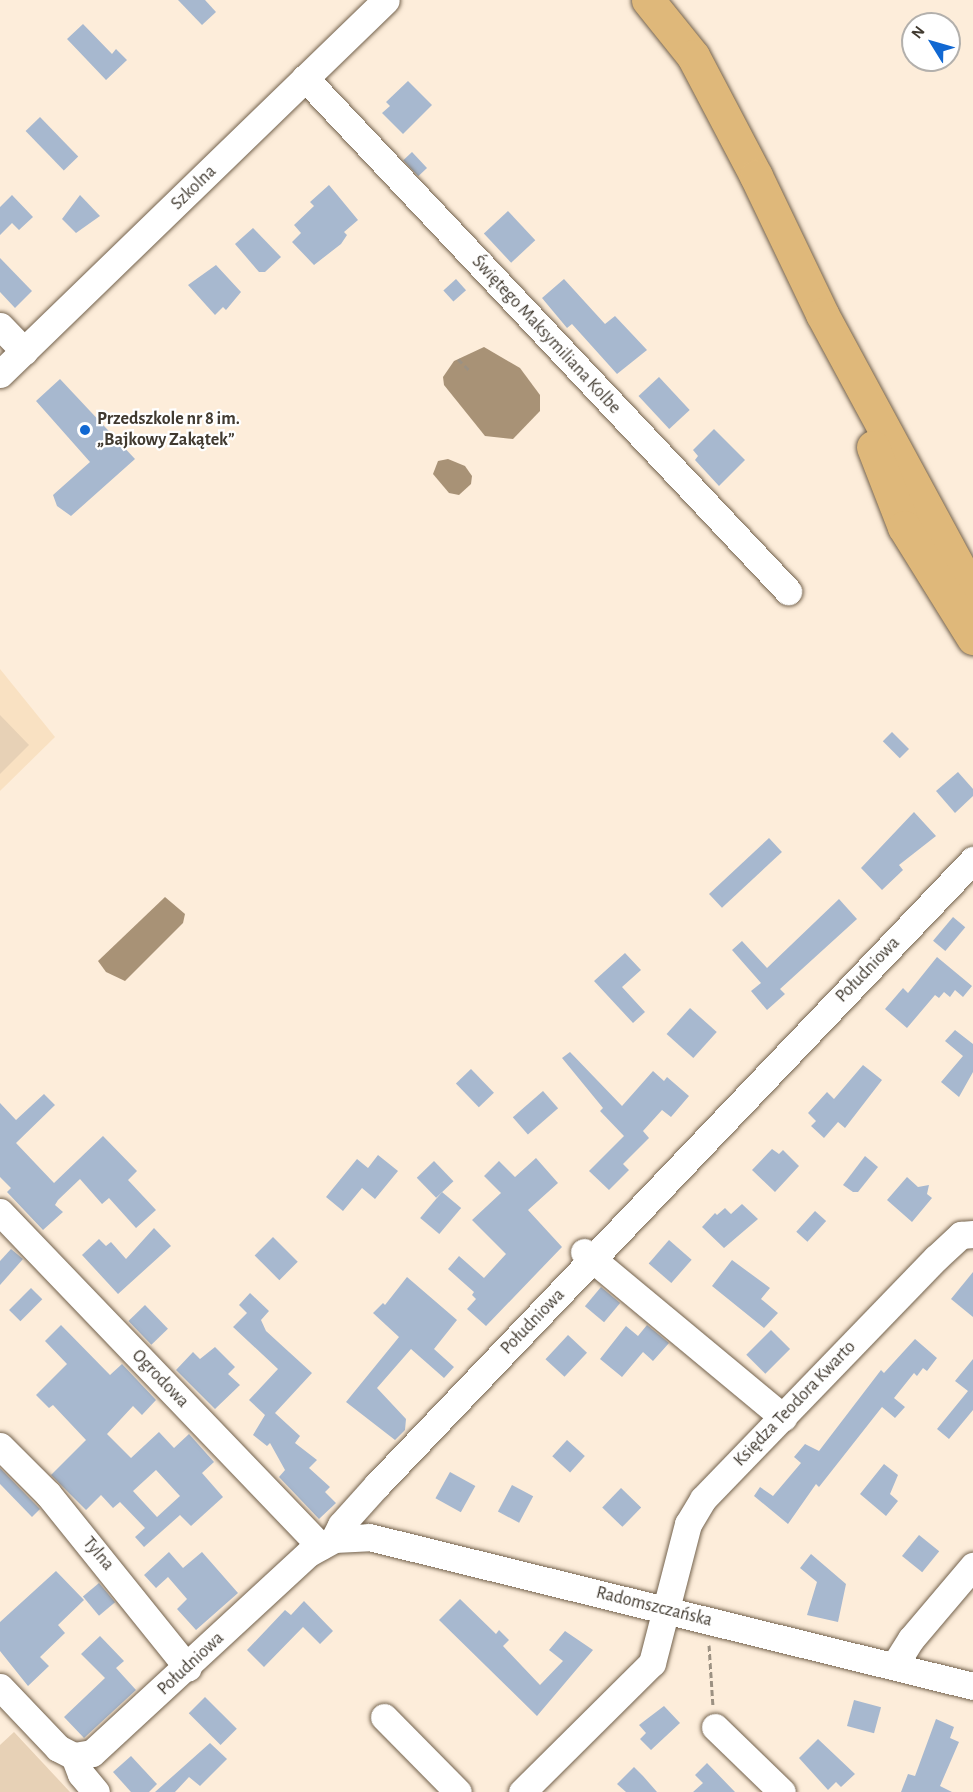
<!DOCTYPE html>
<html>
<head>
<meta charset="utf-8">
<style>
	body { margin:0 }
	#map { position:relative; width:973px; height:1792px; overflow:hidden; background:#fdedda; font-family:"Alegreya Sans",sans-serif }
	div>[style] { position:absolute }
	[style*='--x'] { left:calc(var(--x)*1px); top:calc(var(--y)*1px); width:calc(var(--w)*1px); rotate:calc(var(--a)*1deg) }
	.built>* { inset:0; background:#f9e1c2 }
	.green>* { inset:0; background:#e7d1b6 }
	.water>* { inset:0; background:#a89276 }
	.building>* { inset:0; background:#a7b8cf; transform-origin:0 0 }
	.path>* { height:3px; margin-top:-1.5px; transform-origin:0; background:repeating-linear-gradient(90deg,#9c9182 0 6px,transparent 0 9px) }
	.roads { filter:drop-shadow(0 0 2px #73624d) drop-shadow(0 0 2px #73624d) }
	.minor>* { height:27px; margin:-13.5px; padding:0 13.5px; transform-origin:13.5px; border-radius:13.5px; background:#fff }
	.major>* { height:33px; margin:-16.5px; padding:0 16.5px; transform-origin:16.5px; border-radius:16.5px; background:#dfb87a }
	.dots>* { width:16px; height:16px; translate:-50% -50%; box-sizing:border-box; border:3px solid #fff; border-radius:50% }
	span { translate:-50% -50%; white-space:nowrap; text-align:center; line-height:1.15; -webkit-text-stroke:4.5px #fff; paint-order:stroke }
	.street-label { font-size:18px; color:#413a30 }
	.poi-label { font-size:18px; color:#413a30; font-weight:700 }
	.left { translate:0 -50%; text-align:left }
	.north { position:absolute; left:901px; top:12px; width:60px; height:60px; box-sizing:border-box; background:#fff; border:2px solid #b3b0ac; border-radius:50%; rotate:307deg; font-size:16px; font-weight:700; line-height:24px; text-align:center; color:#413a30 }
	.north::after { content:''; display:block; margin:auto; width:21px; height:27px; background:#1168d2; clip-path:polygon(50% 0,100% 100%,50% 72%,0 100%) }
</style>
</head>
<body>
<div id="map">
	<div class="built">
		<div style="clip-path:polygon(0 669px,55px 737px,0 791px)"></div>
	</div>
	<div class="green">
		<div style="clip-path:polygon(0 715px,29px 745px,0 774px)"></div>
		<div style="clip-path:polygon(14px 1732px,70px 1792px,0 1792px,0 1745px)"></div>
	</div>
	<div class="water">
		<div style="clip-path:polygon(484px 347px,520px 368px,540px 395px,540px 411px,513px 439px,485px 436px,444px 385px,443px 377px,454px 361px)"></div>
		<div style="clip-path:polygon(448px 459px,465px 466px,472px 476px,471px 484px,459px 495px,449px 493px,433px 474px,438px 461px)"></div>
		<div style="clip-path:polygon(165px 897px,185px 914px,183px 923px,125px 981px,106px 972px,98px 961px)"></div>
	</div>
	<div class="building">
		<div style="clip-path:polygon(178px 0,205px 0,216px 12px,202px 25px)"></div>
		<div style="clip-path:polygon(83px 24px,112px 54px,116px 49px,127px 60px,106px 80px,67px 39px)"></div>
		<div style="clip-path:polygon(408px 81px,432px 105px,403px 134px,382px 113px,390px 106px,386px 102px)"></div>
		<div style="left:40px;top:117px;width:55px;height:20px;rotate:46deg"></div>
		<div style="left:412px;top:152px;width:22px;height:12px;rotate:47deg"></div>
		<div style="clip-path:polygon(329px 185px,358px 220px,344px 232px,347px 235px,341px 244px,314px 265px,292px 242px,301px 233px,294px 225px,314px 206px,310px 202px)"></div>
		<div style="clip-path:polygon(12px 195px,33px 217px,19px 230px,12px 223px,0 235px,0 207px)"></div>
		<div style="clip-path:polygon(80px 195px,100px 216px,76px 233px,62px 219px)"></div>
		<div style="left:508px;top:211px;width:40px;height:33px;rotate:47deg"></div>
		<div style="clip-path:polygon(253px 228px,281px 257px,265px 272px,259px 272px,235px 244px)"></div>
		<div style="clip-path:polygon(0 258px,32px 291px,15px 308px,0 292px)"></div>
		<div style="clip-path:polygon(216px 265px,241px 292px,226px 310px,223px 307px,215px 315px,188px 285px)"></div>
		<div style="left:456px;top:279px;width:15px;height:17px;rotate:48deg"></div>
		<div style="clip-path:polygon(564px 279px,605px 324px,615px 316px,647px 350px,617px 374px,572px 324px,567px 328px,542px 298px)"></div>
		<div style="left:659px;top:377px;width:45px;height:28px;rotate:47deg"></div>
		<div style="clip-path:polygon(60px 379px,135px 459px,71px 516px,57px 506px,53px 495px,90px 462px,36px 401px)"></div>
		<div style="clip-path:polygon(714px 429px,745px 460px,719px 486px,695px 460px,698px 456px,693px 450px)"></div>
		<div style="left:892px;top:732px;width:24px;height:13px;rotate:45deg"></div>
		<div style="clip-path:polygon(958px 772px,973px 789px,973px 796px,955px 813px,936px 791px)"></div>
		<div style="clip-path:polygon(914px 812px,936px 836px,899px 865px,903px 870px,882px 890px,861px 868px)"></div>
		<div style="left:769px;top:838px;width:19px;height:82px;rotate:47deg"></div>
		<div style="clip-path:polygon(839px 899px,857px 919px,780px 989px,785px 994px,767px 1010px,751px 991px,761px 983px,732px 950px,742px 941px,767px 968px)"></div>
		<div style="left:953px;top:917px;width:16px;height:31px;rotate:40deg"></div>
		<div style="clip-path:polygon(625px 953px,641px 970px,622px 987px,645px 1012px,633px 1023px,594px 981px)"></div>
		<div style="clip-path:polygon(937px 957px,972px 986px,963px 997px,955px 990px,950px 997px,944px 992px,939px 998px,935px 995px,907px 1028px,885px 1009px,903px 988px,908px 993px)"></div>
		<div style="left:690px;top:1008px;width:36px;height:35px;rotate:42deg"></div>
		<div style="clip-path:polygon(955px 1030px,973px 1044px,973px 1072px,959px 1097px,941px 1082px,963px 1056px,945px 1041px)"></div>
		<div style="clip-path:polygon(570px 1052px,622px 1106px,653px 1071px,664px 1081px,667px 1077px,689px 1096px,671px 1117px,662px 1110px,643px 1131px,649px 1138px,623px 1164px,629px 1170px,609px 1190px,589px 1171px,624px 1136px,600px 1111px,603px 1108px,562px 1058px)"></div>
		<div style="clip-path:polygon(863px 1065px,882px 1080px,845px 1128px,838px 1122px,824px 1138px,811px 1126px,816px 1121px,808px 1113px,827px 1092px,834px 1099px)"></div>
		<div style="left:471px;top:1069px;width:33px;height:21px;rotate:46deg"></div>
		<div style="left:543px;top:1091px;width:23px;height:40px;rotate:49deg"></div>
		<div style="clip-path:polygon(44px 1094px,55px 1105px,16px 1143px,54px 1183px,103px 1136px,137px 1171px,128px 1180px,156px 1210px,136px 1228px,109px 1198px,102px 1204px,80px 1179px,58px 1200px,55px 1205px,63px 1212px,43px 1230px,7px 1192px,11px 1188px,0 1177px,0 1103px,16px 1120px)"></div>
		<div style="clip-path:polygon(772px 1149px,779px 1154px,783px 1150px,799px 1166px,775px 1192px,752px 1170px)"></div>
		<div style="clip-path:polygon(378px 1155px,398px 1171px,375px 1199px,362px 1188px,343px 1211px,326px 1197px,357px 1159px,368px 1168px)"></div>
		<div style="clip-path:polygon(865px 1156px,878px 1167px,858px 1192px,853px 1192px,843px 1185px)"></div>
		<div style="clip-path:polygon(536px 1158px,558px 1183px,528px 1210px,562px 1247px,486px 1326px,467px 1309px,476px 1299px,472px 1295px,474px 1292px,448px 1269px,459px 1256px,484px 1278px,506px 1254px,472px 1220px,501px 1193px,484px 1176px,499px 1161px,515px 1177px)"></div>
		<div style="left:434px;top:1161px;width:28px;height:24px;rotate:46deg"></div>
		<div style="clip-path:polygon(907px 1177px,918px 1187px,929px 1185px,927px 1194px,932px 1198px,912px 1222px,887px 1200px)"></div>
		<div style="left:442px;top:1192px;width:25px;height:34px;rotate:40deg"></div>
		<div style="clip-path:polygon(742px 1204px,758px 1219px,724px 1248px,702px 1227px,715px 1213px,717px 1215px,725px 1208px,731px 1214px)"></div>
		<div style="left:815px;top:1211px;width:15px;height:28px;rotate:42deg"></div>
		<div style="clip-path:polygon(154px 1228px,171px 1246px,118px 1294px,82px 1255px,99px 1239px,106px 1246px,111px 1242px,126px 1259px)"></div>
		<div style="left:273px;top:1237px;width:35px;height:26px;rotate:45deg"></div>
		<div style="left:669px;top:1240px;width:30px;height:31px;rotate:41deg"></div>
		<div style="clip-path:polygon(11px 1249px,23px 1259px,0 1285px,0 1261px)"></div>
		<div style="clip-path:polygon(732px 1260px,770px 1288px,761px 1299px,778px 1313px,764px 1328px,712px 1286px)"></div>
		<div style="clip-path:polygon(973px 1272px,973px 1317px,951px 1299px)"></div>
		<div style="clip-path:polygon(407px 1277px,457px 1320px,434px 1349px,454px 1367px,444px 1378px,411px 1349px,377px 1388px,406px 1419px,405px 1430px,395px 1440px,346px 1402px,399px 1337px,373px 1313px,383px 1303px,385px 1305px)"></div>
		<div style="left:601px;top:1287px;width:25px;height:25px;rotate:40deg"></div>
		<div style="left:31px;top:1288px;width:16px;height:31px;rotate:45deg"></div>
		<div style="clip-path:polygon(250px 1293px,269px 1311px,261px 1320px,266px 1331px,312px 1373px,275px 1413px,300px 1436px,295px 1443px,317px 1460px,309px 1468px,330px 1487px,325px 1492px,336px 1503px,319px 1519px,279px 1477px,285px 1470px,270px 1443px,267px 1446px,253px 1435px,265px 1415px,249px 1400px,278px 1369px,233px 1327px,247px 1313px,239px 1305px)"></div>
		<div style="left:145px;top:1305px;width:33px;height:23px;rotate:46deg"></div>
		<div style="clip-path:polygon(evenodd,61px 1325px,110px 1375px,122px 1364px,156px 1400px,142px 1415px,133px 1406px,107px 1434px,131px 1458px,159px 1432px,174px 1448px,189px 1434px,214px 1462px,202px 1473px,223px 1497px,191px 1526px,180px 1515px,144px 1547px,135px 1537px,145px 1528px,120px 1502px,113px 1508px,101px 1495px,86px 1510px,51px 1475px,86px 1440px,53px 1405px,49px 1408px,36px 1395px,67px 1364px,45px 1341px,61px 1325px,156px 1470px,180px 1496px,157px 1517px,133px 1491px,156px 1470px)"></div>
		<div style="clip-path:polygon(647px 1325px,669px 1343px,653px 1361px,643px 1352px,622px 1377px,600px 1359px,626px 1326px,638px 1336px)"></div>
		<div style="left:771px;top:1330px;width:27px;height:35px;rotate:45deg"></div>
		<div style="left:568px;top:1335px;width:26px;height:33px;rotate:43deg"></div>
		<div style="clip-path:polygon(915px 1339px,937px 1358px,927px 1371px,923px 1368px,917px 1376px,914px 1373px,894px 1398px,905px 1407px,895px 1418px,882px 1407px,819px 1487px,816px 1484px,788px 1524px,754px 1496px,760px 1487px,773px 1496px,801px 1463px,794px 1457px,805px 1444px,819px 1451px,881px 1370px,884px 1373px)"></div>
		<div style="clip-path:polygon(215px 1347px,235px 1367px,228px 1374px,240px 1385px,215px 1409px,176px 1370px,193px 1352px,200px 1359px)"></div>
		<div style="clip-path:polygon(973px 1359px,973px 1410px,949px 1439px,937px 1429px,968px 1391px,955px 1381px)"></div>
		<div style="left:567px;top:1440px;width:24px;height:22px;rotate:42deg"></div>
		<div style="clip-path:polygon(884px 1464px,898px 1475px,890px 1494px,898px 1501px,886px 1516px,860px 1494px)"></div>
		<div style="clip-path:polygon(0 1468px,40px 1509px,32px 1517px,0 1484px)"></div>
		<div style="left:450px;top:1472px;width:29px;height:30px;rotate:29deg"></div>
		<div style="left:512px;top:1485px;width:24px;height:30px;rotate:28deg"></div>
		<div style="left:621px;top:1488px;width:28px;height:27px;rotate:44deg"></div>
		<div style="left:919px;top:1535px;width:26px;height:27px;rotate:39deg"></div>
		<div style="clip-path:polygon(169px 1552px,183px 1568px,202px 1552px,238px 1593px,196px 1630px,177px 1609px,187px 1599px,168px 1577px,156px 1588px,144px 1575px)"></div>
		<div style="clip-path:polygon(811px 1554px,846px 1584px,838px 1622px,807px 1615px,817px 1582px,800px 1568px)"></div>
		<div style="clip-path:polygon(56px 1571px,84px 1600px,58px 1625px,65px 1633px,40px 1657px,49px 1666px,28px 1686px,0 1651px,0 1622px)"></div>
		<div style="left:99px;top:1583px;width:25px;height:21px;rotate:50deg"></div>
		<div style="clip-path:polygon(460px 1599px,496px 1634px,499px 1630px,509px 1640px,503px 1646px,540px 1685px,563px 1661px,549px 1650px,565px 1631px,593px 1650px,537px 1716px,439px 1620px)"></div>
		<div style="clip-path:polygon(304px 1601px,333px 1631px,320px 1644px,303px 1627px,264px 1667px,247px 1650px,285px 1610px,291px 1615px)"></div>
		<div style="clip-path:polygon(100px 1636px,124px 1661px,116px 1668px,136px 1690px,84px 1738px,64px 1717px,105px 1678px,81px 1654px)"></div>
		<div style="left:205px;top:1697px;width:45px;height:23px;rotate:45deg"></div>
		<div style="left:854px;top:1700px;width:28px;height:27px;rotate:15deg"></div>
		<div style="clip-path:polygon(664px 1706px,680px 1723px,651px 1750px,640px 1739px,646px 1733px,639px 1725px)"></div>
		<div style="clip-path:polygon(936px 1719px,954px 1727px,950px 1738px,959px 1742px,940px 1786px,952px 1792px,901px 1792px,908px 1774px,915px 1776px)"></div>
		<div style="clip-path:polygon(818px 1739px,855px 1774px,841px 1787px,836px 1782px,828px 1790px,799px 1758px)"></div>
		<div style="clip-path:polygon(210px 1743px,227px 1759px,200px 1786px,189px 1777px,175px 1792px,155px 1792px)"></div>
		<div style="clip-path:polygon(131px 1756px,157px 1784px,149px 1792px,131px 1792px,113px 1772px)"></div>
		<div style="clip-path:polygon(707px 1763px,735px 1792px,693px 1792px,703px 1783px,695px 1775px)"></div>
		<div style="clip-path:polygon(634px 1767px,643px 1776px,657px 1792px,626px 1792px,617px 1784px)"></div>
	</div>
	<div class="path">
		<div style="--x:458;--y:359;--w:16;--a:45"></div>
		<div style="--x:709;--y:1645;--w:62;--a:86.3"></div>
	</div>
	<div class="roads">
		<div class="minor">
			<div style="--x:305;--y:78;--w:705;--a:46.73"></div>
			<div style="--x:0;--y:326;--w:35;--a:46"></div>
			<div style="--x:0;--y:374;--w:537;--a:-44.1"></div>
			<div style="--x:0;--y:1212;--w:463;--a:46.2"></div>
			<div style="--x:584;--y:1252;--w:259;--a:39.7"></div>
			<div style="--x:0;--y:1446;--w:68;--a:45"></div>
			<div style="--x:48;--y:1494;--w:223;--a:51.2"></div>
			<div style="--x:334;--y:1539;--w:16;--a:-63"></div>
			<div style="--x:341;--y:1525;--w:54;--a:-48"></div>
			<div style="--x:377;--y:1485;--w:864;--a:-46.36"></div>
			<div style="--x:894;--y:1666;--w:32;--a:-58"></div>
			<div style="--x:911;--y:1639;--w:96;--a:-49.7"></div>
			<div style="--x:0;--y:1687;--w:84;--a:46.4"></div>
			<div style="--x:58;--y:1748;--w:18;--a:27"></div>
			<div style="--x:74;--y:1756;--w:18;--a:-9"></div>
			<div style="--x:92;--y:1753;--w:295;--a:-42.7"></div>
			<div style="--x:309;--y:1553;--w:29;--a:-29"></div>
			<div style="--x:334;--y:1539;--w:35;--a:-3"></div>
			<div style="--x:369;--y:1537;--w:622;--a:13.86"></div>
			<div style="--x:384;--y:1717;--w:105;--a:45.4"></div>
			<div style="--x:715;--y:1727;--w:93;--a:44.1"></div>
			<div style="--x:74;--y:1756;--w:19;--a:69"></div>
			<div style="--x:81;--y:1774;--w:23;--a:50"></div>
			<div style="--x:522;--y:1792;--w:183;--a:-44.8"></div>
			<div style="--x:652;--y:1663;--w:144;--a:-75.5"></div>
			<div style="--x:688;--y:1524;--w:29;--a:-59"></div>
			<div style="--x:703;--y:1499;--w:335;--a:-46"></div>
			<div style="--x:936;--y:1258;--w:34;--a:-43"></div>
			<div style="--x:961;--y:1235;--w:12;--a:-5"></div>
		</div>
		<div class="major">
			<div style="--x:648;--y:0;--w:72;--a:51.2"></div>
			<div style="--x:693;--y:56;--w:136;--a:62.3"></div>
			<div style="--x:756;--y:176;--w:153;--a:64.4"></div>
			<div style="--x:822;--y:314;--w:317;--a:61.6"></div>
			<div style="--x:873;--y:447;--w:86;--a:68.8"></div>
			<div style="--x:904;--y:527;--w:131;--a:58.1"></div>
		</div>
	</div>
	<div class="dots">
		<div style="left:85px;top:430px;background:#1168d2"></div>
	</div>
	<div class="street-label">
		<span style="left:194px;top:188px;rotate:-44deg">Szkolna</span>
		<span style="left:546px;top:335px;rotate:47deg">Świętego Maksymiliana Kolbe</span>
		<span style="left:868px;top:970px;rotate:-46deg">Południowa</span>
		<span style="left:533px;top:1322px;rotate:-46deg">Południowa</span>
		<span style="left:160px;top:1379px;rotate:46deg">Ogrodowa</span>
		<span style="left:795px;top:1404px;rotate:-46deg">Księdza Teodora Kwarto</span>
		<span style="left:98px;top:1554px;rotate:50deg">Tylna</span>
		<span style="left:654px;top:1607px;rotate:14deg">Radomszczańska</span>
		<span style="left:191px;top:1664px;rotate:-43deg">Południowa</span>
	</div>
	<div class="poi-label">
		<span class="left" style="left:97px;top:430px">Przedszkole nr 8 im.<br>„Bajkowy Zakątek”</span>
	</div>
	<div class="north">N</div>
</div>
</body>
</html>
